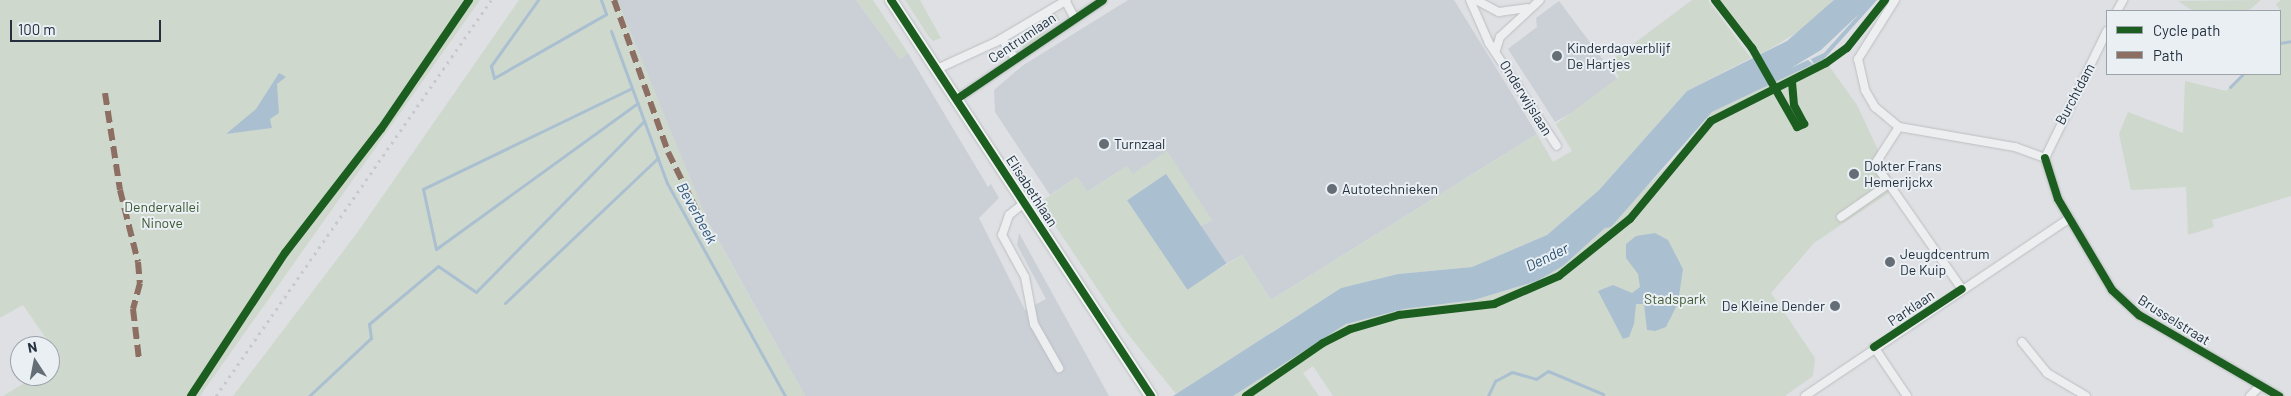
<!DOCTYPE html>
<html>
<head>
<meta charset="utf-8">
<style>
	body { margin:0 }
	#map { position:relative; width:2291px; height:396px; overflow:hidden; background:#dee0e3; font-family:Barlow,sans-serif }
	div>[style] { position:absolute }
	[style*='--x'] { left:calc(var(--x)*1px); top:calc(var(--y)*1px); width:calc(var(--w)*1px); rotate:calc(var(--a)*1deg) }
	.built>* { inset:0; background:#cbd0d7 }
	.green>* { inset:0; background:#cfd8cd; transform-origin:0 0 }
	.water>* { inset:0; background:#aac0d1; transform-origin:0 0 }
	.pier>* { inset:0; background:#dee0e3 }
	.stream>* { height:3px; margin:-1.5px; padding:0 1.5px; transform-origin:1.5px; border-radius:1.5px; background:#aac0d1 }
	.roads { filter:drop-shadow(0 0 1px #bcbec1) drop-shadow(0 0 1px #bcbec1) }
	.minor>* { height:8px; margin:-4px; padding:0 4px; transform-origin:4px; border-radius:4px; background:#edeef0 }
	.primary>* { height:12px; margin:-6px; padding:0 6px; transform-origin:6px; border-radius:6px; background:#f2f4f4 }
	.rail>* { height:3px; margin-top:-1.5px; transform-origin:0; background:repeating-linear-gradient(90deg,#c6c9cb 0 2.5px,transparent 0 7.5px) }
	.quiet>* { height:6px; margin-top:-3px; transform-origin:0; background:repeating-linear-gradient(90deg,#8d6e63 0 12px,transparent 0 18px) }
	.cycleway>* { height:8px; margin:-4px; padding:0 4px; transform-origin:4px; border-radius:4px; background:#1b5e20 }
	.dots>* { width:14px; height:14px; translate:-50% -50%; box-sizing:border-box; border:2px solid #eaeff4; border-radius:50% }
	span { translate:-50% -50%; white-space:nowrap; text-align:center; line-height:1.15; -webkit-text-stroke:4px #eaeff4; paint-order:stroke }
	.street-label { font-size:14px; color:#24303d }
	.poi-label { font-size:14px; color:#24303d }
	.left { translate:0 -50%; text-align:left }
	.right { translate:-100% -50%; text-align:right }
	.park-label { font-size:14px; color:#3d5931 }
	.water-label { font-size:15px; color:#2c5373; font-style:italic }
	.legend { position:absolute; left:2106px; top:10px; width:175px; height:65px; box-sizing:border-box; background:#eaeff4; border:1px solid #9ba3ab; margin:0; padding:6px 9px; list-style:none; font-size:15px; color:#24303d }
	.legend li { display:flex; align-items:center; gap:10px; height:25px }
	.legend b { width:25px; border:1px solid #9ba3ab }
	.north { position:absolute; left:10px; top:336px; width:50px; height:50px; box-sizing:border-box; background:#eaeff4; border:1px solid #9ba3ab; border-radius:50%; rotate:349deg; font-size:14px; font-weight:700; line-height:20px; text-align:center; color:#24303d }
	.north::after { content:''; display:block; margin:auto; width:18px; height:22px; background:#656e77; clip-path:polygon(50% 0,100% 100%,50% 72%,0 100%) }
	.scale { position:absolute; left:10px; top:20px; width:151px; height:22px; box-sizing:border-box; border:2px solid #24303d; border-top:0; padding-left:6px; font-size:15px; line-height:18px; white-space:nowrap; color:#24303d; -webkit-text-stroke:4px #eaeff4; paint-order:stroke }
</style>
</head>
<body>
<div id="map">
	<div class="built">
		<div style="clip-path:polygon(617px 0,856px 0,900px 59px,908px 53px,988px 187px,991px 184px,999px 198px,979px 218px,1025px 310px,1046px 299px,1017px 245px,1019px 233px,1109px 396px,805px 396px,706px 218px)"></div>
		<div style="clip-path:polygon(1128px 0,1454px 0,1537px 134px,1271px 300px,1242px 255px,1226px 264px,1200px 226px,1212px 220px,1132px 174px,1127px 166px,1087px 192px,1077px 177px,1050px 195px,995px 112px,994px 90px,1022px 66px)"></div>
		<div style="clip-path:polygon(1559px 1px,1622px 85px,1555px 122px,1508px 49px,1537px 27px,1536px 18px)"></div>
	</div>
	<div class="green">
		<div style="clip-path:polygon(0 0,480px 0,200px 396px,3px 396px,36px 376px,50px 376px,50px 367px,61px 360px,23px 305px,0 318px)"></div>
		<div style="clip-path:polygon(519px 0,617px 0,709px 224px,805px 396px,233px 396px,357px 233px)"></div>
		<div style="clip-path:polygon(856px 0,873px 0,908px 53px,900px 59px)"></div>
		<div style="clip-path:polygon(905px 0,920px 0,941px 38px,933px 41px,929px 37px)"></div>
		<div style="clip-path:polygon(1692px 0,1708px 0,1751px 58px,1687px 91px,1599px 190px,1547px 235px,1472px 267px,1398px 274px,1341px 288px,1176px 394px,1127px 333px,1046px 212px,1045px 199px,1077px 177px,1087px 192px,1127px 166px,1132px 174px,1167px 151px,1212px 220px,1200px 226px,1166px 174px,1127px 200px,1189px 287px,1242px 255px,1271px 300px,1537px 134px,1553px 162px,1572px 151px,1556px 124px,1619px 77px,1609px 62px)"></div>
		<div style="clip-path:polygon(1718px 0,1834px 0,1809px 25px,1760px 55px)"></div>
		<div style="clip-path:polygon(2261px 0,2248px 11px,2193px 11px,2178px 1px)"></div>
		<div style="clip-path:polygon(2281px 0,2291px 0,2291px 196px,2212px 220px,2214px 227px,2188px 235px,2186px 187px,2131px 190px,2119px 134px,2128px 112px,2183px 133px,2185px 81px,2226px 91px,2243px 74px,2280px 74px,2281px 12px,2276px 4px)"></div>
		<div style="left:1055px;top:13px;width:8px;height:47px;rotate:50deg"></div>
		<div style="clip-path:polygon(1824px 59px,1857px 105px,1896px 188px,1814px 243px,1771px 293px,1815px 358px,1813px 376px,1785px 396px,1333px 396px,1313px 366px,1303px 373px,1319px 396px,1233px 396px,1346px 324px,1404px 309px,1474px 300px,1537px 281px,1563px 266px,1605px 228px,1668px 165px,1712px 112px)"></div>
	</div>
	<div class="water">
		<div style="clip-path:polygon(1834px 0,1877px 0,1824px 59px,1712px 112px,1611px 227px,1605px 228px,1563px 266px,1537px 281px,1474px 300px,1404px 309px,1346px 324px,1233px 396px,1173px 396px,1341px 288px,1398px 274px,1472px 267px,1547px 235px,1599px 190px,1687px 91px,1787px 41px)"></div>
		<div style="clip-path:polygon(279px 73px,286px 77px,277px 84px,279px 113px,270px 119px,272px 128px,226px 134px,256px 109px)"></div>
		<div style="left:1166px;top:174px;width:108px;height:47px;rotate:56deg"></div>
		<div style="clip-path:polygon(1655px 233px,1668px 240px,1683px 269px,1678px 303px,1666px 327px,1655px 331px,1647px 330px,1644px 304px,1636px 304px,1634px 324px,1629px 337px,1623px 339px,1598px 291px,1613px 285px,1632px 293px,1640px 287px,1638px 274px,1626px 258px,1626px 244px,1636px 236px)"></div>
	</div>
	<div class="pier">
		<div style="clip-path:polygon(1859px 14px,1824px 53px,1811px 59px,1815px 66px,1808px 60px,1791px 68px,1821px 50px)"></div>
	</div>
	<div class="stream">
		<div style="--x:538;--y:0;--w:81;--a:125.5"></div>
		<div style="--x:491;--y:66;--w:12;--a:76"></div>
		<div style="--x:494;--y:78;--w:129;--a:-29.7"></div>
		<div style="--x:601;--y:0;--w:15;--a:70"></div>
		<div style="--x:611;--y:31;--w:162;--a:69.8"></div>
		<div style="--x:667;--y:183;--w:244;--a:61"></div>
		<div style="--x:2280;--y:43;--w:11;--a:-10"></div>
		<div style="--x:2230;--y:87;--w:18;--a:-45"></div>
		<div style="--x:632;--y:88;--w:232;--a:154.2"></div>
		<div style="--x:423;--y:189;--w:61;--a:77.8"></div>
		<div style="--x:436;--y:249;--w:249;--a:-35.9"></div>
		<div style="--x:505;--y:303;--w:211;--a:-43.5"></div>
		<div style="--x:309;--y:396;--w:85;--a:-43.1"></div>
		<div style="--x:371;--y:338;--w:14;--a:-98"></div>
		<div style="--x:369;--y:324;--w:90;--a:-40"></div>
		<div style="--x:438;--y:266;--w:46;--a:34.4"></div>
		<div style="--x:476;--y:292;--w:240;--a:-45.5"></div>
		<div style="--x:1488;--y:396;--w:17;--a:-65"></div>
		<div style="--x:1495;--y:381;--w:19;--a:-28"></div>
		<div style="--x:1512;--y:372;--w:25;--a:16"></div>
		<div style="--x:1536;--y:379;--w:14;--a:-34"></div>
		<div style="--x:1548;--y:371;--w:60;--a:22.7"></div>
	</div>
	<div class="roads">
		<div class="minor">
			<div style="--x:1065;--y:0;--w:19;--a:62"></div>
			<div style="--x:1470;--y:0;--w:47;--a:66.2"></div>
			<div style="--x:1489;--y:43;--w:123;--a:56.6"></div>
			<div style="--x:1476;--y:0;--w:26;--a:28"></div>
			<div style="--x:1499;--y:12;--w:28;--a:-8"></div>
			<div style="--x:1895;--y:0;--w:70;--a:122.1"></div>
			<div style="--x:1858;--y:59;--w:32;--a:77"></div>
			<div style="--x:1865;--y:90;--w:20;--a:60"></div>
			<div style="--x:1875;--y:107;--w:31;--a:40"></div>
			<div style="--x:1899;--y:127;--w:118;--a:9.8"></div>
			<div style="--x:2015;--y:147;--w:32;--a:20"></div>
			<div style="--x:2117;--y:11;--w:13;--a:-61"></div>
			<div style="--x:1002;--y:39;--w:22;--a:56"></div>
			<div style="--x:1496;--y:50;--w:14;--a:-73"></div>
			<div style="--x:1500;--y:37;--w:54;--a:-42.8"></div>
			<div style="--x:937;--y:69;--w:65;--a:-24.6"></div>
			<div style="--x:996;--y:42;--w:82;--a:-30.6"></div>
			<div style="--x:957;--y:99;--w:176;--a:-34.1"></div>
			<div style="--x:1899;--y:127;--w:44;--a:123"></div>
			<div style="--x:1875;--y:164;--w:152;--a:55.2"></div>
			<div style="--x:2045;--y:158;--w:43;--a:72.4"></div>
			<div style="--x:2058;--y:199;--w:106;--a:59.3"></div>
			<div style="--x:2112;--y:290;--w:37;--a:43"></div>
			<div style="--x:2139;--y:315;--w:162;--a:30.1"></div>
			<div style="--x:2045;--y:158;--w:141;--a:-64"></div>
			<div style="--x:1024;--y:203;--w:19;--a:141"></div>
			<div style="--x:1009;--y:215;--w:21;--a:109"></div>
			<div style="--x:1002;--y:235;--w:48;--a:61.3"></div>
			<div style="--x:1025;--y:277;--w:48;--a:79.2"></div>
			<div style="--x:1034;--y:324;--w:51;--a:60.4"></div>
			<div style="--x:1841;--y:217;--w:56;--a:-34.8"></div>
			<div style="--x:2022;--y:342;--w:40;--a:51"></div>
			<div style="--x:2047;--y:373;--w:45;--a:30.5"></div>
			<div style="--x:1874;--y:347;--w:59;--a:56"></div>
			<div style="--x:1805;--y:396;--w:319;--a:-33.9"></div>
			<div style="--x:2250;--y:396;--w:14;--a:-45"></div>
		</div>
		<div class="primary">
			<div style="--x:891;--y:0;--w:474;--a:56.7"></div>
		</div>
	</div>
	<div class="rail">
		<div style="--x:216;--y:396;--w:482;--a:-55.2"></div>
	</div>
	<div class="quiet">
		<div style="--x:614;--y:0;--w:161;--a:70.4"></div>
		<div style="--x:668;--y:152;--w:75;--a:63.8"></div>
		<div style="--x:105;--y:93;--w:98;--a:81.2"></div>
		<div style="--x:120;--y:190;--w:74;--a:76"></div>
		<div style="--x:138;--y:262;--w:21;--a:85"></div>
		<div style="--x:140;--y:283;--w:27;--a:105"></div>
		<div style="--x:133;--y:309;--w:50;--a:83.2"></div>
	</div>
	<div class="cycleway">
		<div style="--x:891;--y:0;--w:474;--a:56.7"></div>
		<div style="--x:1715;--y:0;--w:61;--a:52.4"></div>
		<div style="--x:1752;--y:48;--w:91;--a:60.3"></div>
		<div style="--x:1797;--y:127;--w:8;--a:-23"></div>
		<div style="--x:1804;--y:124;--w:21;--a:-118"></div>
		<div style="--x:1794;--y:105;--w:24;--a:-95"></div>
		<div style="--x:957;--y:99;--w:176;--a:-34.1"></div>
		<div style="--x:2045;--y:158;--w:43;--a:72.4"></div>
		<div style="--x:2058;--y:199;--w:106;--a:59.3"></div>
		<div style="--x:2112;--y:290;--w:37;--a:43"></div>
		<div style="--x:2139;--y:315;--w:162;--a:30.1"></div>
		<div style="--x:1874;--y:347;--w:105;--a:-33.4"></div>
		<div style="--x:191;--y:396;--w:171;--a:-56.7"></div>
		<div style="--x:285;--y:253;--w:157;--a:-52.3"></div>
		<div style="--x:381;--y:129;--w:156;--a:-55.7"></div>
		<div style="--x:1246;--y:396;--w:93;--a:-34.5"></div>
		<div style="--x:1323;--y:343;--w:31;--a:-27"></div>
		<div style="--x:1351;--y:329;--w:50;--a:-16.3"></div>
		<div style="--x:1399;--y:315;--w:96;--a:-6.6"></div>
		<div style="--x:1494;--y:304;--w:71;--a:-23.3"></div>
		<div style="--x:1559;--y:276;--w:91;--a:-38.8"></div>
		<div style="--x:1630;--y:219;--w:127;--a:-50.4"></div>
		<div style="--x:1711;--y:121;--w:129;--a:-26.8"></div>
		<div style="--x:1826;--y:63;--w:26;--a:-36"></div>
		<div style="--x:1847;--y:48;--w:61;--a:-51.6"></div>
	</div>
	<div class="dots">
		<div style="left:1557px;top:56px;background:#656e77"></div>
		<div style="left:1104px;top:144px;background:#656e77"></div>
		<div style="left:1854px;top:174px;background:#656e77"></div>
		<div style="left:1332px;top:189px;background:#656e77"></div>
		<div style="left:1890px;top:262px;background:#656e77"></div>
		<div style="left:1835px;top:306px;background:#656e77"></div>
	</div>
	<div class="street-label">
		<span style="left:1022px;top:38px;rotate:-34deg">Centrumlaan</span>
		<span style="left:2075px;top:94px;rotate:-62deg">Burchtdam</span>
		<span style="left:1526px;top:98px;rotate:58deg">Onderwijslaan</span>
		<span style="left:1032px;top:191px;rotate:57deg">Elisabethlaan</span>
		<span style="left:1911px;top:308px;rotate:-34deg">Parklaan</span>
		<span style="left:2174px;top:320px;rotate:32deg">Brusselstraat</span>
	</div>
	<div class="poi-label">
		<span class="left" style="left:1567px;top:56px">Kinderdagverblijf<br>De Hartjes</span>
		<span class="left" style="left:1114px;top:144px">Turnzaal</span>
		<span class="left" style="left:1864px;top:174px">Dokter Frans<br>Hemerijckx</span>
		<span class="left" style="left:1342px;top:189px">Autotechnieken</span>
		<span class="left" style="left:1900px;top:262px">Jeugdcentrum<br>De Kuip</span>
		<span class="right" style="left:1825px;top:306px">De Kleine Dender</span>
	</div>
	<div class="park-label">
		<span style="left:162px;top:215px">Dendervallei<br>Ninove</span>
		<span style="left:1675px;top:299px">Stadspark</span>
	</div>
	<div class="water-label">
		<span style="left:697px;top:213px;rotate:61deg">Beverbeek</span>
		<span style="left:1547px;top:257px;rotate:-26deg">Dender</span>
	</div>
	<ul class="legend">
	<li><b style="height:6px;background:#1b5e20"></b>Cycle path</li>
	<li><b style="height:6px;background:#8d6e63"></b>Path</li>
	</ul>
	<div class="north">N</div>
	<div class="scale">100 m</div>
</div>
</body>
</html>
